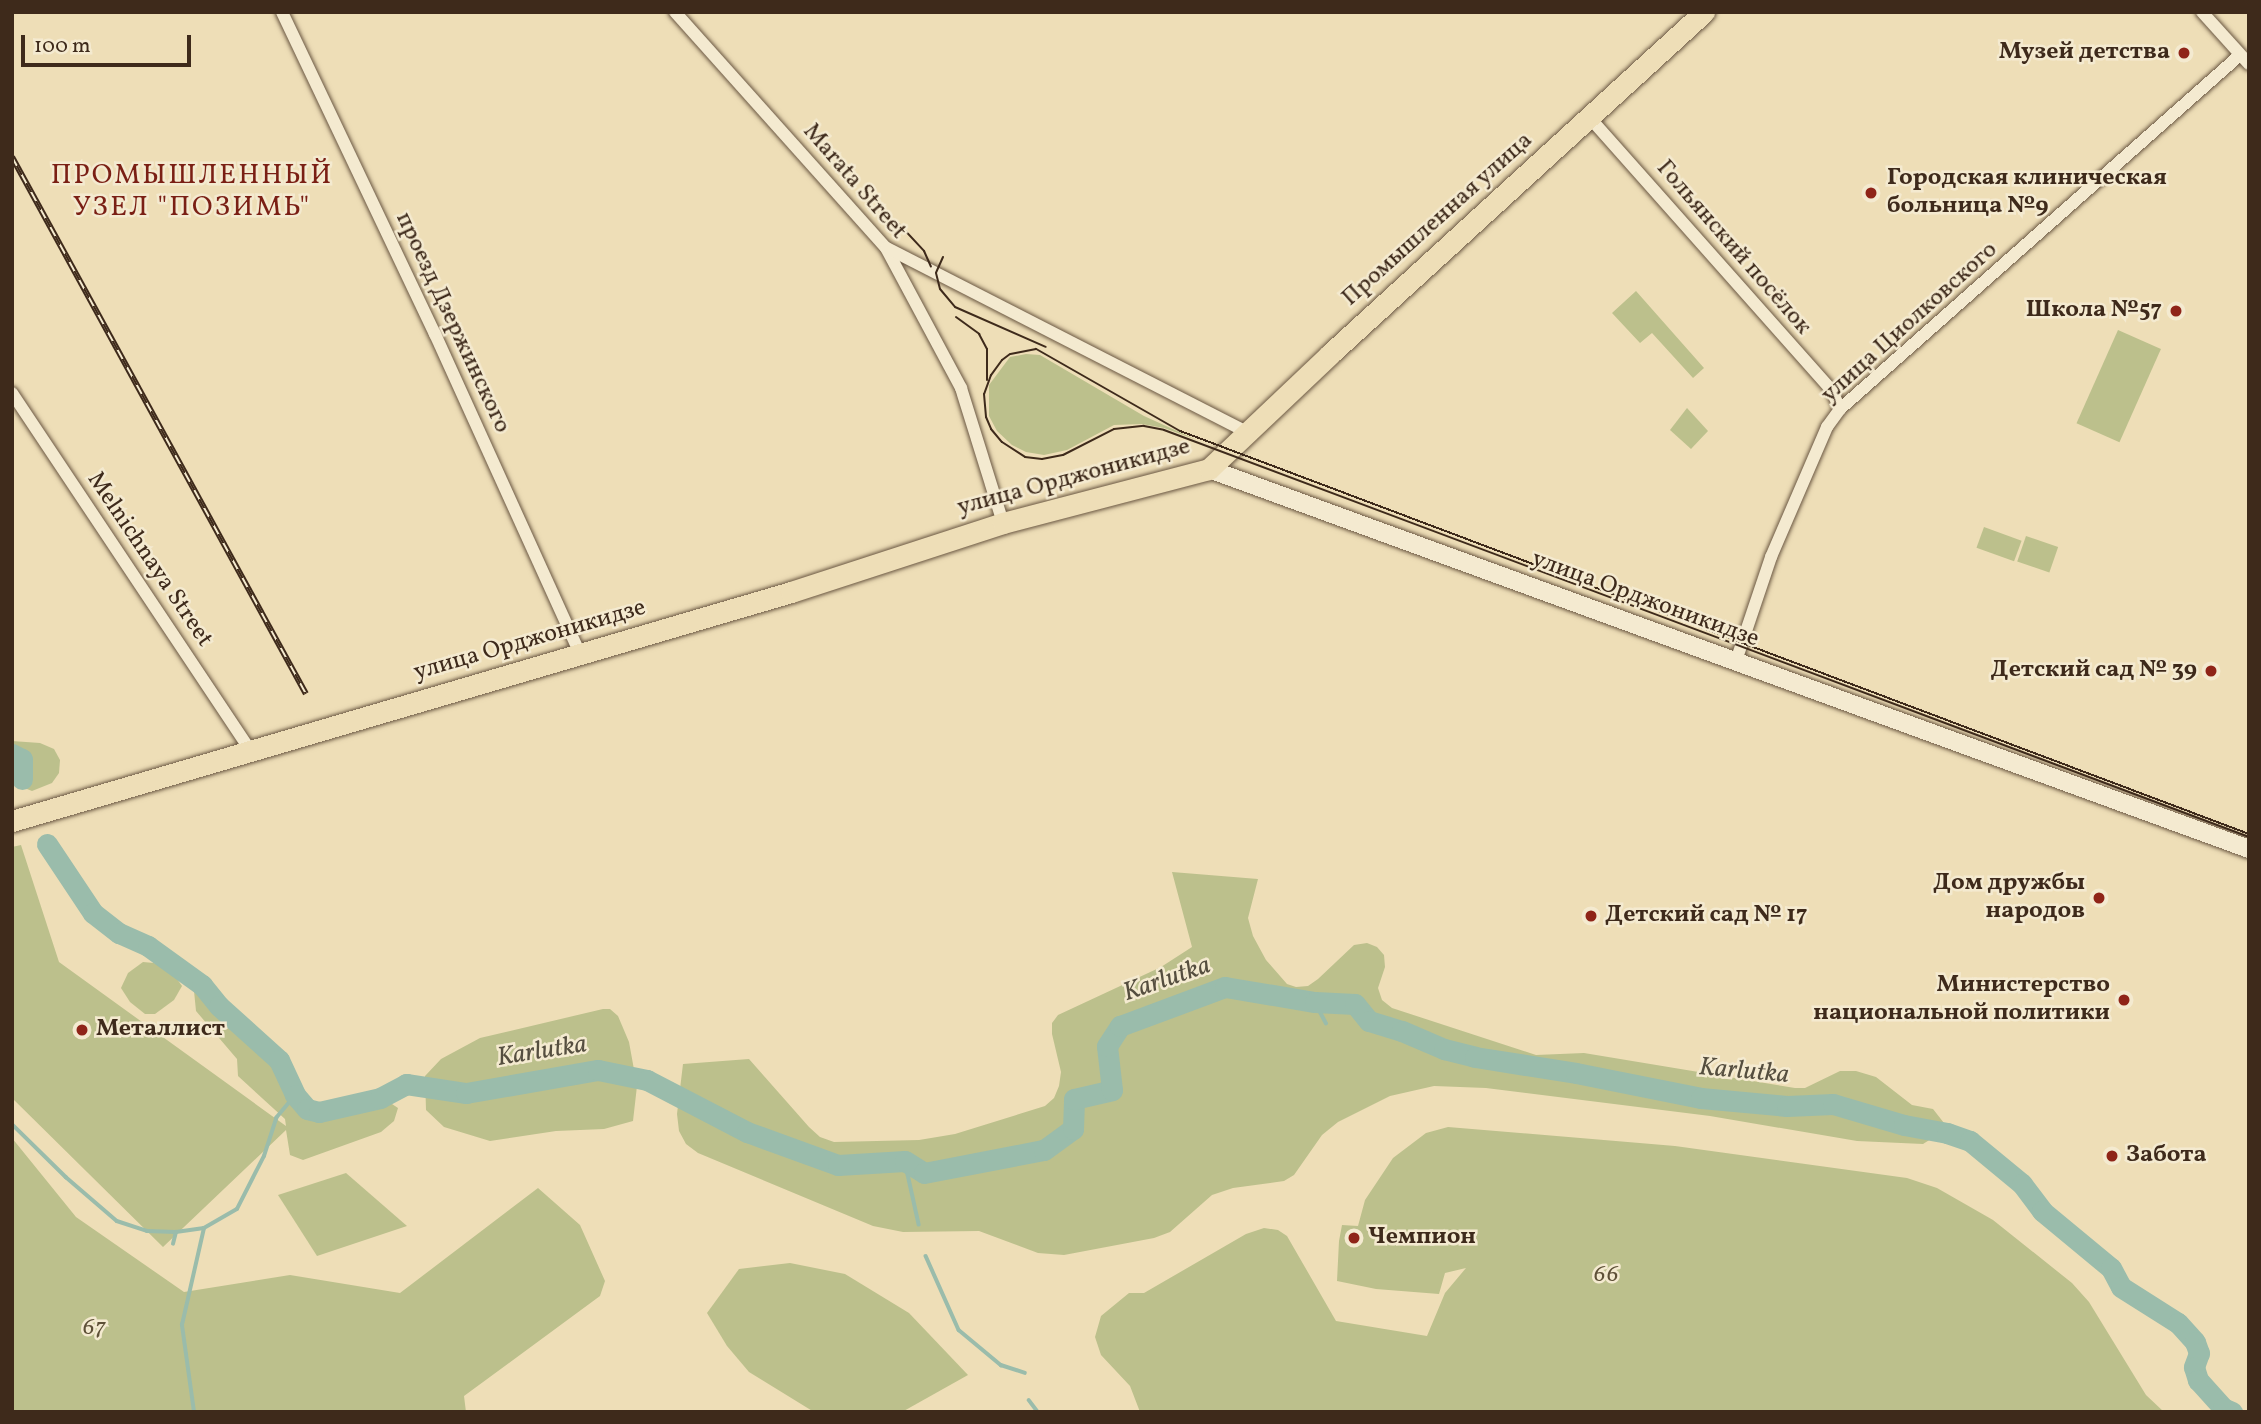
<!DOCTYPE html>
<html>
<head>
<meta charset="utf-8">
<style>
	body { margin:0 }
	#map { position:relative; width:2261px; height:1424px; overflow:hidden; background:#eedeb7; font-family:Vollkorn,serif }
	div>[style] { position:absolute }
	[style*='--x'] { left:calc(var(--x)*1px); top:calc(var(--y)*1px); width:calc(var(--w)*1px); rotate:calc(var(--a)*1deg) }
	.green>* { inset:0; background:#bcc08c; transform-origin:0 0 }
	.stream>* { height:3.5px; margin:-1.75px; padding:0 1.75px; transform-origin:1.75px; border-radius:1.75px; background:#9abcab }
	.river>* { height:21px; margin:-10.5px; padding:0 10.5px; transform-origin:10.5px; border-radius:10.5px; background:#9abcab }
	.roads { filter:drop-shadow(0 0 2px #6a5742) drop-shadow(0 0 2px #6a5742) }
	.minor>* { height:12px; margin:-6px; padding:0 6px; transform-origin:6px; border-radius:6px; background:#f4ead0 }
	.secondary>* { height:18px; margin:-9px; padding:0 9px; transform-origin:9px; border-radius:9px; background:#f4ead0 }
	.primary>* { height:21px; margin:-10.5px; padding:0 10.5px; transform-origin:10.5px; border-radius:10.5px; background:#eedeb7 }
	.tram>* { height:2px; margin:-1px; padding:0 1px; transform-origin:1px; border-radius:1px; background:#3e2a1b }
	.rail>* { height:6px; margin-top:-3px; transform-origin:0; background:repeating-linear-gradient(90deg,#f4ead0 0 10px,#3e2a1b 0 20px); box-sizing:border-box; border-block:2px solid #3e2a1b }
	.dots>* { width:19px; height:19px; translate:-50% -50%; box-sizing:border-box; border:4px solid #f4ead0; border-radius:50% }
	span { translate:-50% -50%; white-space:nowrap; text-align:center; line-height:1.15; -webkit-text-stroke:5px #f4ead0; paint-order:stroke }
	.poi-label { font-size:24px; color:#3e2a1b; font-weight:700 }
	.right { translate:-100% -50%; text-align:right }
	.left { translate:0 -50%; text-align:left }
	.street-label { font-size:24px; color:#3e2a1b }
	.park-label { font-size:24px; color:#5e5037; font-style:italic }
	.water-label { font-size:26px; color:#554e3f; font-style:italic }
	.quarter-label { font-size:28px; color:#7a1f14; letter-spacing:2px }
	.frame { position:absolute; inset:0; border:14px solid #3e2a1b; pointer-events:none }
	.scale { position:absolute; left:21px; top:35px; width:170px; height:32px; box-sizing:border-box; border:4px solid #3e2a1b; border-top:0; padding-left:9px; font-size:21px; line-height:24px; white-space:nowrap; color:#3e2a1b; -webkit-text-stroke:5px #f4ead0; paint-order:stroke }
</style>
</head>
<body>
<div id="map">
	<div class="green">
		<div style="clip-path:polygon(1636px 291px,1704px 368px,1693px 378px,1652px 333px,1640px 343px,1612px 313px)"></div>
		<div style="left:2118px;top:330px;width:47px;height:102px;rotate:24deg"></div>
		<div style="clip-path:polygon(1026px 354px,1040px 355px,1144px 416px,1197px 440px,1164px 428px,1142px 424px,1114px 425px,1067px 450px,1044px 455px,1026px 452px,1012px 445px,997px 431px,989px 416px,989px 385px,1010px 357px)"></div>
		<div style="clip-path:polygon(1687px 408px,1708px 431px,1691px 449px,1670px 430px)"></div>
		<div style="left:1984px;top:527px;width:40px;height:22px;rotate:20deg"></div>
		<div style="left:2026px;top:536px;width:34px;height:27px;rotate:19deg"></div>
		<div style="clip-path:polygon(12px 741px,40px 743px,54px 749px,60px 760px,59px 773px,52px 783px,32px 791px,22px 787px,12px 773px)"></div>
		<div style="clip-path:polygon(21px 845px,59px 962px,286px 1126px,285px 1119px,238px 1076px,237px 1059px,196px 1011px,194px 991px,203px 995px,273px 1065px,298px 1106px,319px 1119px,389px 1102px,398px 1108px,394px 1121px,381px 1132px,303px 1160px,290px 1155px,286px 1130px,163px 1247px,12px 1098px,12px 847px)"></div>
		<div style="clip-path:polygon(1172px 872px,1258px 879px,1248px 918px,1253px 936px,1266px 960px,1287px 984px,1296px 987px,1308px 986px,1318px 979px,1354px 945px,1367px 943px,1377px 947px,1384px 955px,1385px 967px,1378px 988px,1382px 1000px,1392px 1008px,1536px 1055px,1584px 1053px,1795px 1088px,1805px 1088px,1840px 1071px,1856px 1071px,1876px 1077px,1912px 1105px,1933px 1109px,1944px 1123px,1942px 1132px,1923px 1144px,1857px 1141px,1710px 1116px,1486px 1088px,1434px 1086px,1390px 1096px,1338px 1122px,1322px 1135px,1294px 1175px,1284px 1181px,1233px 1188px,1212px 1195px,1170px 1232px,1154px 1238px,1064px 1255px,1038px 1253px,979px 1231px,903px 1232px,873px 1226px,698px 1153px,686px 1144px,679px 1131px,677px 1114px,683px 1064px,749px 1059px,809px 1127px,820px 1137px,834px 1142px,919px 1140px,955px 1134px,1045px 1106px,1054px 1098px,1059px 1086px,1061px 1072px,1052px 1034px,1052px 1023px,1058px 1015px,1161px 967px,1192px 947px)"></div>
		<div style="clip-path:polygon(143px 962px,154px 963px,172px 972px,182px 986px,174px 1000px,155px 1014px,145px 1014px,130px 1002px,121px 988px,128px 973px)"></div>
		<div style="clip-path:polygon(603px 1009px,610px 1009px,618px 1016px,629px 1042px,637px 1086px,633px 1121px,604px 1129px,556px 1131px,490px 1141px,444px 1127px,426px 1110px,425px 1076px,441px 1059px,480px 1038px)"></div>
		<div style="clip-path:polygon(1448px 1127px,1675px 1146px,1907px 1178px,1937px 1188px,1993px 1220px,2072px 1283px,2089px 1302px,2146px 1395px,2164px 1412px,1140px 1412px,1130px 1386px,1101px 1355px,1095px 1337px,1101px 1316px,1129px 1293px,1144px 1293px,1246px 1234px,1264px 1228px,1278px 1230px,1287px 1236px,1336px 1321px,1427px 1336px,1445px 1293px,1466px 1268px,1445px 1273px,1439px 1294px,1376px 1289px,1337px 1281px,1339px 1241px,1342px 1225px,1358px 1226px,1365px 1200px,1393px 1158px,1426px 1133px)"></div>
		<div style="clip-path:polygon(12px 1138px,76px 1217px,184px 1292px,290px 1275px,400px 1293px,538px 1188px,580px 1225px,605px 1281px,600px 1296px,464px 1396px,466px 1412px,12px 1412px)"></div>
		<div style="clip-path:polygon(346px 1173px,407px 1226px,317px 1256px,278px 1195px)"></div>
		<div style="clip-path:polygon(790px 1263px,845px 1274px,909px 1313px,968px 1375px,902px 1412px,814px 1412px,749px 1372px,727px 1346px,707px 1313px,739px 1269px)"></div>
	</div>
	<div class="stream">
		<div style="--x:1315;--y:1002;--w:24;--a:62"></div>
		<div style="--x:12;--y:1124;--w:76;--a:44.5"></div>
		<div style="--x:66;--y:1177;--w:67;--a:40.8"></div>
		<div style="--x:117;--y:1221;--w:32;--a:18"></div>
		<div style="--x:147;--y:1231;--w:29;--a:2"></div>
		<div style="--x:176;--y:1232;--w:28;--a:-8"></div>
		<div style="--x:905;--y:1161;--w:65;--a:77.5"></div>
		<div style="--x:173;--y:1244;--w:12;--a:-76"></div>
		<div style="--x:926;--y:1256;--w:81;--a:66"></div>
		<div style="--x:959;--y:1330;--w:55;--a:39.8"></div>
		<div style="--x:1001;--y:1365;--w:25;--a:18"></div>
		<div style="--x:1029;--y:1400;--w:15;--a:53"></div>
		<div style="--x:194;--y:1412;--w:88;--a:-97.9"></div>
		<div style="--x:182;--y:1325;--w:99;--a:-77.2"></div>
		<div style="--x:204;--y:1228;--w:38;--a:-30"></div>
		<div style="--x:237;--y:1209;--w:59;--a:-63"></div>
		<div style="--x:264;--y:1156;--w:40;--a:-72"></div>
		<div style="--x:276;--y:1118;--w:30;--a:-50"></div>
	</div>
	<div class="river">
		<div style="--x:12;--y:754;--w:11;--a:27"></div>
		<div style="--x:22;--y:759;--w:20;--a:90"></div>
		<div style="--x:47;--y:844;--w:83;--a:56.3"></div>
		<div style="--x:93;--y:913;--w:33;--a:38"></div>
		<div style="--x:119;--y:933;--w:32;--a:24"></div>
		<div style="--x:148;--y:946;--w:67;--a:35.8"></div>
		<div style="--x:202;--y:985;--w:27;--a:51"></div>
		<div style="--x:219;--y:1006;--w:81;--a:42"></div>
		<div style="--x:279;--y:1060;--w:38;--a:65"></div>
		<div style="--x:295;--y:1095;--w:18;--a:49"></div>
		<div style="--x:307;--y:1109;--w:12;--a:14"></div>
		<div style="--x:319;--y:1112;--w:63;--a:-12.9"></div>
		<div style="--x:380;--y:1098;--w:30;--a:-28"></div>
		<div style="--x:406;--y:1084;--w:61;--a:8.5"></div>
		<div style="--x:466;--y:1093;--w:134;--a:-9.9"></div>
		<div style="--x:598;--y:1070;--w:50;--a:11.5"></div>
		<div style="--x:647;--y:1080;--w:113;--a:27.5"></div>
		<div style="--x:747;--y:1132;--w:97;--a:19.9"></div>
		<div style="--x:838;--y:1165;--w:67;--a:-3.4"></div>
		<div style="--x:905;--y:1161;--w:22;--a:32"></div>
		<div style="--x:924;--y:1173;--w:122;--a:-10.9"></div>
		<div style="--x:1044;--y:1150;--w:36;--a:-36"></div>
		<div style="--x:1073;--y:1129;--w:30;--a:-88"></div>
		<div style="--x:1074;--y:1099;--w:39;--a:-13"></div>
		<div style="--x:1112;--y:1090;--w:44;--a:-96.5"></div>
		<div style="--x:1107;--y:1046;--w:24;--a:-57"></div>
		<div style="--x:1120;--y:1026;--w:112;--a:-20.4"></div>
		<div style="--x:1225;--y:987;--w:91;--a:9.5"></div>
		<div style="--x:1315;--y:1002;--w:40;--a:2.9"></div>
		<div style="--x:1355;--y:1004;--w:22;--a:51"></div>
		<div style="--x:1369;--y:1021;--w:34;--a:17"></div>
		<div style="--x:1402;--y:1031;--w:46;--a:23.2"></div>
		<div style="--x:1444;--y:1049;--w:32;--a:14"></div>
		<div style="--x:1475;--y:1057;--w:102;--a:9"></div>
		<div style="--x:1576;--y:1073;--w:127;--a:11.3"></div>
		<div style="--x:1701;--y:1098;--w:86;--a:5.3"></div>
		<div style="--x:1787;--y:1106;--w:46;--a:-2.5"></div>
		<div style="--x:1833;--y:1104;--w:74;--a:16.5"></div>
		<div style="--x:1904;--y:1125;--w:44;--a:10.5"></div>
		<div style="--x:1947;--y:1133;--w:24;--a:19"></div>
		<div style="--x:1970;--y:1141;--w:67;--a:39.6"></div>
		<div style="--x:2022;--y:1184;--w:34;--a:53"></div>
		<div style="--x:2042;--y:1211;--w:89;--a:39.6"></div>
		<div style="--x:2111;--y:1268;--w:21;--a:62"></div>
		<div style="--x:2121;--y:1287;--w:67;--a:32.3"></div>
		<div style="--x:2178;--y:1323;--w:25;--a:48"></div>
		<div style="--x:2195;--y:1342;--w:12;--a:70"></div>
		<div style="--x:2199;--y:1353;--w:15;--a:110"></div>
		<div style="--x:2194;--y:1367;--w:14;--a:73"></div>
		<div style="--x:2198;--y:1380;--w:38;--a:48"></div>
		<div style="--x:2223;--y:1408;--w:10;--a:24"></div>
	</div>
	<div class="roads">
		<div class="minor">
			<div style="--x:282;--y:12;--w:357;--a:64.6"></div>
			<div style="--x:435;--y:334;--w:351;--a:65.6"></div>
			<div style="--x:675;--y:12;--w:317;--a:48.2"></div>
			<div style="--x:886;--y:248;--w:159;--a:61.8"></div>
			<div style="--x:961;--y:388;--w:141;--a:72.7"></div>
			<div style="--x:2202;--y:12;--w:70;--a:47.9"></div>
			<div style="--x:1590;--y:118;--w:365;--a:48.4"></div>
			<div style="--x:1832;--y:391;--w:20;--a:66"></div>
			<div style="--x:887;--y:248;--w:406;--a:27.1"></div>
			<div style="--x:12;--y:393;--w:430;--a:56.3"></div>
			<div style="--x:1736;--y:661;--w:110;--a:-71.4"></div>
			<div style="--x:1771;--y:557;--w:142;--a:-66.7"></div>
			<div style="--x:1827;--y:427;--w:22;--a:-54"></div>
			<div style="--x:1840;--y:409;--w:534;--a:-41.51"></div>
		</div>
		<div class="secondary">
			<div style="--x:1209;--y:469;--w:1107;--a:20.07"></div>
		</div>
		<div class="primary">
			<div style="--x:12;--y:821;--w:812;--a:-16.38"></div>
			<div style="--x:791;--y:592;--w:223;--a:-18"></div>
			<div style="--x:1003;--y:523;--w:213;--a:-14.7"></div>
			<div style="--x:1209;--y:469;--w:167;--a:-43.5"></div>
			<div style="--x:1330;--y:354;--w:507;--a:-42.44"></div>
		</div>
	</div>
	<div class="tram">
		<div style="--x:899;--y:224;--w:37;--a:47"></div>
		<div style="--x:924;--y:251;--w:17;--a:66"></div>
		<div style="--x:943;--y:257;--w:17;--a:114"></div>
		<div style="--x:936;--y:273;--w:16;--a:76"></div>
		<div style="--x:940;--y:289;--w:23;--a:50"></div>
		<div style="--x:955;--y:307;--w:99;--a:23.7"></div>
		<div style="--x:956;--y:317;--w:29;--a:36"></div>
		<div style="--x:979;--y:334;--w:17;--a:62"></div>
		<div style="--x:987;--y:349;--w:31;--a:90"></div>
		<div style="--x:2249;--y:834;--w:1142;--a:-159.34"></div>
		<div style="--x:1180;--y:431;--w:166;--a:-150.3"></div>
		<div style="--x:1036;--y:349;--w:26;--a:169"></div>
		<div style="--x:1010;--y:354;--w:10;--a:143"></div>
		<div style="--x:1002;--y:360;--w:19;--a:126"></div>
		<div style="--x:991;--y:375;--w:20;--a:110"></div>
		<div style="--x:984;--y:394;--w:23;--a:85"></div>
		<div style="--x:986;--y:417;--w:13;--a:67"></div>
		<div style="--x:991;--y:429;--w:17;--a:50"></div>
		<div style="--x:1002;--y:442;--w:27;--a:33"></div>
		<div style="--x:1025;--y:457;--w:17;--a:7"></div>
		<div style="--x:1042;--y:459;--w:21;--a:-11"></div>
		<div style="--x:1063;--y:455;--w:57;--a:-27"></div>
		<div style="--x:1114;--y:429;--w:30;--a:-6"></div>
		<div style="--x:1144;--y:426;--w:20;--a:11"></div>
		<div style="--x:1164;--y:430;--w:1159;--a:20.56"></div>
	</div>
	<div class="rail">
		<div style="--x:12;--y:157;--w:612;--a:61.3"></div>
	</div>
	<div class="dots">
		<div style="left:2184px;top:53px;background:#8f2418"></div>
		<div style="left:1871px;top:193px;background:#8f2418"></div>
		<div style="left:2176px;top:311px;background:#8f2418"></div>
		<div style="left:2211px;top:671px;background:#8f2418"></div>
		<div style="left:2099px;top:898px;background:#8f2418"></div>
		<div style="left:1591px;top:916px;background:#8f2418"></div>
		<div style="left:2124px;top:1000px;background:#8f2418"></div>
		<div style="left:82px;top:1030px;background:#8f2418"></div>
		<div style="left:2112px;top:1156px;background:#8f2418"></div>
		<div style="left:1354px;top:1238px;background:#8f2418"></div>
	</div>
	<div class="poi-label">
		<span class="right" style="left:2170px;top:53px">Музей детства</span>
		<span class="left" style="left:1887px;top:193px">Городская клиническая<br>больница №9</span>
		<span class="right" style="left:2162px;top:311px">Школа №57</span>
		<span class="right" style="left:2197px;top:671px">Детский сад № 39</span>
		<span class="right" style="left:2085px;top:898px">Дом дружбы<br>народов</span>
		<span class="left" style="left:1605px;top:916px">Детский сад № 17</span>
		<span class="right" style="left:2110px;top:1000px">Министерство<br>национальной политики</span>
		<span class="left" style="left:96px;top:1030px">Металлист</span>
		<span class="left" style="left:2126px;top:1156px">Забота</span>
		<span class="left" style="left:1368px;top:1238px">Чемпион</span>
	</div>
	<div class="street-label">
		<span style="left:854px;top:182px;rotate:49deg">Marata Street</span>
		<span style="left:1438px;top:220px;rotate:-42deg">Промышленная улица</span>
		<span style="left:1733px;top:248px;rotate:49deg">Гольянский посёлок</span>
		<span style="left:452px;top:323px;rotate:65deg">проезд Дзержинского</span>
		<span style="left:1910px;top:323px;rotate:-42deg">улица Циолковского</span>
		<span style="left:1074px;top:478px;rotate:-15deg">улица Орджоникидзе</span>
		<span style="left:149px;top:560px;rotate:56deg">Melnichnaya Street</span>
		<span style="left:1645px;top:600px;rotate:20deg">улица Орджоникидзе</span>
		<span style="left:530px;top:641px;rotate:-16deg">улица Орджоникидзе</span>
	</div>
	<div class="park-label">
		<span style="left:1606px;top:1276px">66</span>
		<span style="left:94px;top:1329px">67</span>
	</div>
	<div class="water-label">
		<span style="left:1167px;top:980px;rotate:-19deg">Karlutka</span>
		<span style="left:542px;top:1052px;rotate:-9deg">Karlutka</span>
		<span style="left:1744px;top:1072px;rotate:5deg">Karlutka</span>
	</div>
	<div class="quarter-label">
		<span style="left:192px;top:192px">ПРОМЫШЛЕННЫЙ<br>УЗЕЛ "ПОЗИМЬ"</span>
	</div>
	<div class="frame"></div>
	<div class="scale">100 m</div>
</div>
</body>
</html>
